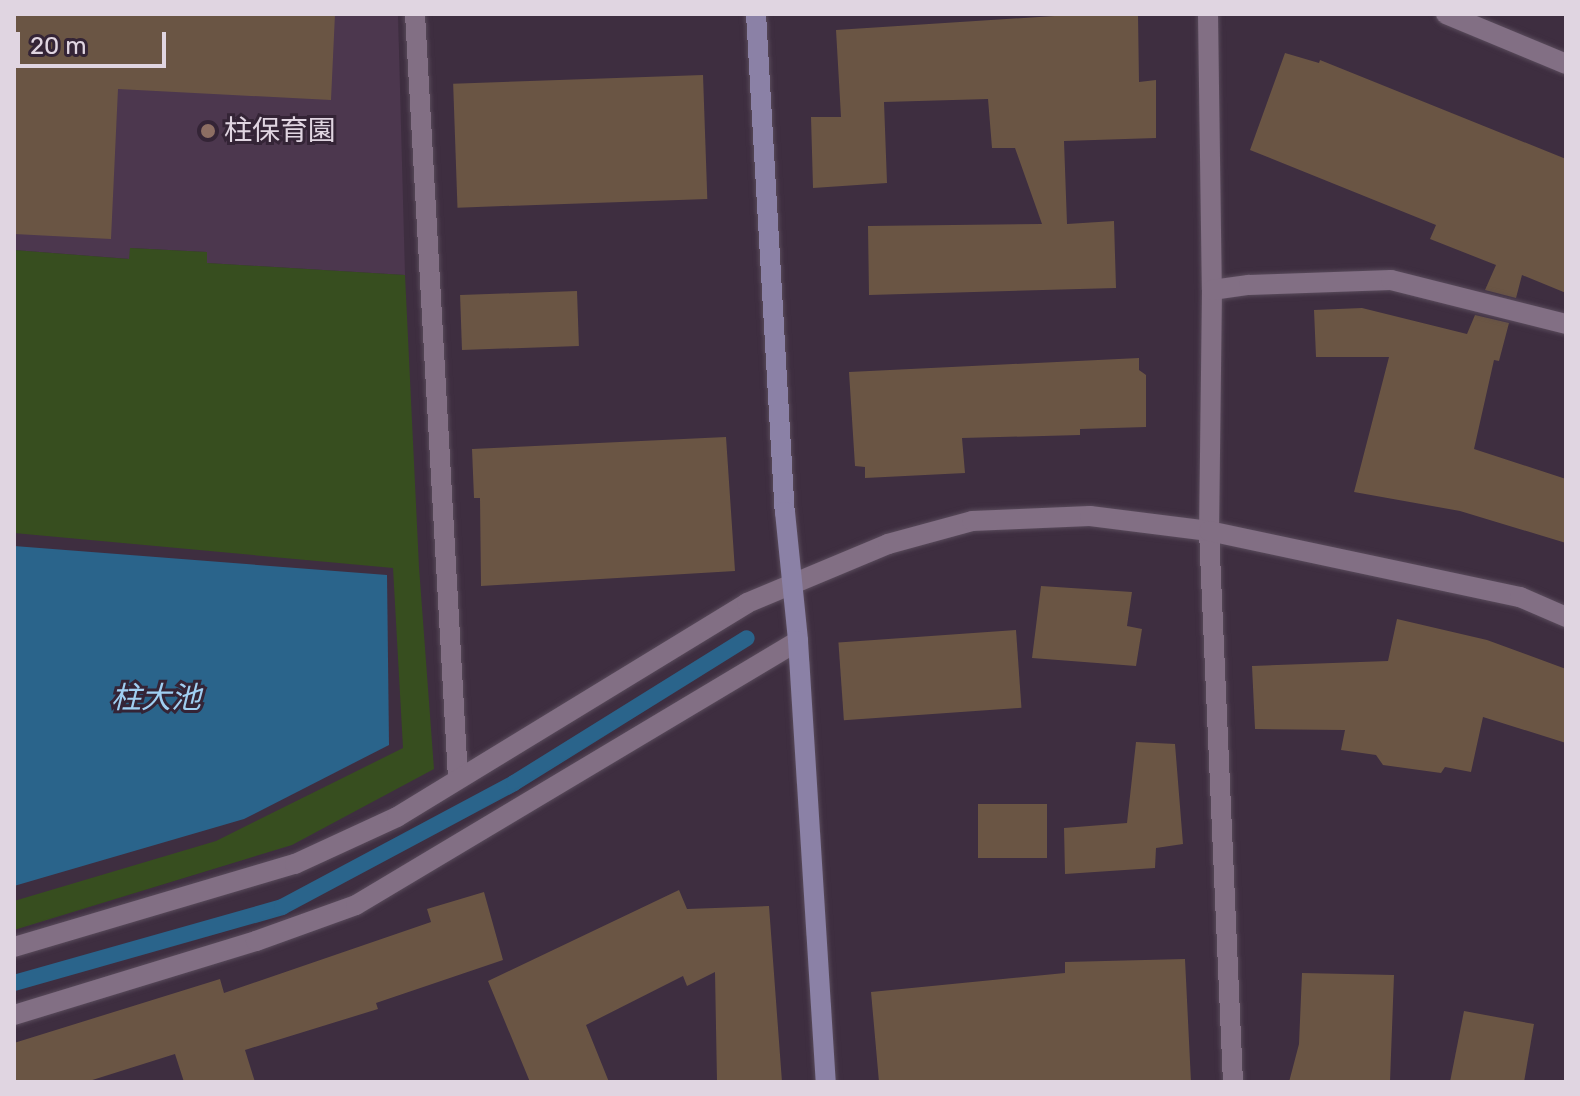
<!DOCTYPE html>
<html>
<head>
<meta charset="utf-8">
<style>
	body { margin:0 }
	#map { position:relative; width:1580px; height:1096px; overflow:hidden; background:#3e2e40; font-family:Rubik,"Noto Sans JP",sans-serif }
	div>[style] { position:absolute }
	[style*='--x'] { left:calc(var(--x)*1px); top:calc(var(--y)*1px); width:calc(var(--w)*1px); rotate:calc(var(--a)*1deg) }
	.built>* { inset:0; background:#4c374e }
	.green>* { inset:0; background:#374e1f }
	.water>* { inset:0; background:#2a648b }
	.stream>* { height:16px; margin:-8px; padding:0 8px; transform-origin:8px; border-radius:8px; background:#2a648b }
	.building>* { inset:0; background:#6a5544; transform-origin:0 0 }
	.roads { filter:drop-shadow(0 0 2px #594b5b) drop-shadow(0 0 2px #594b5b) }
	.street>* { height:20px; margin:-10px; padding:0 10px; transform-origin:10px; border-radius:10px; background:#826f84 }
	.secondary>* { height:20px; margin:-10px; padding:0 10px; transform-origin:10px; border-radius:10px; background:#8b81a6 }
	.dots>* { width:22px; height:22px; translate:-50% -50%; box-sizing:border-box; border:4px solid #342436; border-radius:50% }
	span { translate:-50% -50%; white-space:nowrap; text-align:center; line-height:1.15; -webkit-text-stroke:6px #342436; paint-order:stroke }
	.poi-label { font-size:28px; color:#e0d5e1 }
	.left { translate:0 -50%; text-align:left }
	.water-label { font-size:30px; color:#a0cff2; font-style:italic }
	.frame { position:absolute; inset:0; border:16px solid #e0d5e1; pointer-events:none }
	.scale { position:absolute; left:16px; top:32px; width:150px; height:36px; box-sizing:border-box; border:4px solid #e0d5e1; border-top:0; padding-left:10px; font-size:24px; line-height:28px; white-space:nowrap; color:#e0d5e1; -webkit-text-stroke:6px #342436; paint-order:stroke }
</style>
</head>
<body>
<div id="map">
	<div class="built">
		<div style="clip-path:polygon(14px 14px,398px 14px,405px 275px,207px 263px,207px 252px,131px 248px,130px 259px,14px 250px)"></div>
	</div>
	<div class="green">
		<div style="clip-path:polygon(130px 248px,207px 252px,207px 263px,405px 275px,419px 567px,434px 769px,292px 845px,14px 930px,14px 901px,216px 841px,403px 748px,393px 568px,14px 533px,14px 250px,129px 259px)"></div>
	</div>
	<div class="water">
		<div style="clip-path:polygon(14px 546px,387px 575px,389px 745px,244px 819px,14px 886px)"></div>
	</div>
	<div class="stream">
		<div style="--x:14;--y:983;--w:279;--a:-15.8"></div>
		<div style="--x:282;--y:907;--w:263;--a:-28.1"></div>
		<div style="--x:514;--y:783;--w:274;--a:-31.9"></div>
	</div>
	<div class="building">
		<div style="clip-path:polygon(14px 14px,335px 14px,331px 100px,118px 89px,111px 239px,14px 234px)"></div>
		<div style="clip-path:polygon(1085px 14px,1138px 14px,1139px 82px,1156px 80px,1156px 138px,1064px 141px,1067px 224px,1114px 221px,1116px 288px,869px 295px,868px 226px,1042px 224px,1015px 148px,992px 148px,988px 99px,884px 102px,887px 183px,813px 188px,811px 117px,841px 117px,836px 30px)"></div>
		<div style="clip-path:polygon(1285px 53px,1319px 63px,1320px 60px,1566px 159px,1566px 293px,1522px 275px,1516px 298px,1485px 290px,1496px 265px,1430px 239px,1436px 225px,1250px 150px)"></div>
		<div style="left:703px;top:75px;width:124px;height:250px;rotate:88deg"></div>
		<div style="left:577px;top:291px;width:55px;height:117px;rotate:88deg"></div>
		<div style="clip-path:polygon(1362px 308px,1467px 334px,1475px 315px,1509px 323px,1499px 361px,1494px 360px,1474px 449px,1566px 479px,1566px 543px,1460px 511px,1354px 492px,1389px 357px,1316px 357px,1314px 310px)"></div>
		<div style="clip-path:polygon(1139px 358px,1139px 370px,1146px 375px,1146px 427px,1080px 429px,1080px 435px,962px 438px,965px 473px,865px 478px,865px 467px,855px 466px,849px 372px)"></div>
		<div style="clip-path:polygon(726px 437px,735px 571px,481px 586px,480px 498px,474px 498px,472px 449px)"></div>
		<div style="clip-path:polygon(1041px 586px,1132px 592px,1127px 626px,1142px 629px,1136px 666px,1032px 658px)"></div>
		<div style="clip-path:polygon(1397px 619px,1487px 640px,1566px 669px,1566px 743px,1483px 717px,1471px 772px,1445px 767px,1441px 773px,1383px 765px,1376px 755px,1341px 750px,1345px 730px,1255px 729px,1252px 666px,1388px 661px)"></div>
		<div style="left:1016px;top:630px;width:78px;height:178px;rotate:86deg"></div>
		<div style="clip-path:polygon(1136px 742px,1175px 744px,1183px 844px,1156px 848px,1155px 868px,1065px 874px,1064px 828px,1127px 823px)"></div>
		<div style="left:978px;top:804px;width:69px;height:54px"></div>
		<div style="clip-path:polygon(679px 890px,687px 909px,769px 906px,782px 1082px,717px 1082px,715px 972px,687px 986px,683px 976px,586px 1025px,609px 1082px,530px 1082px,488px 981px)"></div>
		<div style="clip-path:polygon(484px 892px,503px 960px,376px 1003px,378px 1009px,245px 1050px,255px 1082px,184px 1082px,175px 1054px,86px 1082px,14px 1082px,14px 1043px,220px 979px,224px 993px,431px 922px,427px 909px)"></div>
		<div style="clip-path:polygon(1185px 959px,1191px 1082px,879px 1082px,871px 992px,1065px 973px,1065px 962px)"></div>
		<div style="clip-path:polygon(1302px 973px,1394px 975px,1390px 1082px,1289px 1082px,1299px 1044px)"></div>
		<div style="clip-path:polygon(1464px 1011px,1534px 1024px,1524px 1082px,1450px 1082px)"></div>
	</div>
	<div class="roads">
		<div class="street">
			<div style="--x:415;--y:14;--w:765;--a:86.78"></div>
			<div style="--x:1208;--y:14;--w:276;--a:89.2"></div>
			<div style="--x:1212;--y:290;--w:241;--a:90.7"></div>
			<div style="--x:1209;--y:531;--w:552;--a:87.51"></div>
			<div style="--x:1446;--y:14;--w:130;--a:22.6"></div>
			<div style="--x:1212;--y:290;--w:37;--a:-8"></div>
			<div style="--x:1249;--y:285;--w:142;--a:-2"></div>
			<div style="--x:1391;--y:280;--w:180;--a:14.1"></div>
			<div style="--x:14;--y:947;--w:293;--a:-16.5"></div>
			<div style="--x:295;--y:864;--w:112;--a:-24.7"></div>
			<div style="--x:397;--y:817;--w:410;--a:-31.4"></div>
			<div style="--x:747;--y:603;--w:153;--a:-22.7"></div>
			<div style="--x:888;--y:544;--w:87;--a:-15.3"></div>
			<div style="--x:972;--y:521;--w:118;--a:-2.4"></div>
			<div style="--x:1090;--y:516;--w:120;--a:7.2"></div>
			<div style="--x:1209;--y:531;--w:318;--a:12"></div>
			<div style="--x:1520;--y:597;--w:50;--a:23.5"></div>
			<div style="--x:14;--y:1015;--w:253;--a:-17"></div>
			<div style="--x:256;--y:941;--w:106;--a:-19.8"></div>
			<div style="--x:356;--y:905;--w:515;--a:-30.85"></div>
		</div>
		<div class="secondary">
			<div style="--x:756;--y:14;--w:499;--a:86.7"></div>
			<div style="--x:785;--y:512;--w:130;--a:84.2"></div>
			<div style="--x:798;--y:641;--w:442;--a:86.4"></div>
		</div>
	</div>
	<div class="dots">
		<div style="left:208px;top:131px;background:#8d6e63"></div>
	</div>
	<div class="poi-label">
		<span class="left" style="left:224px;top:131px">柱保育園</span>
	</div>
	<div class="water-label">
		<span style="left:156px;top:698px">柱大池</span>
	</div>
	<div class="frame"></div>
	<div class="scale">20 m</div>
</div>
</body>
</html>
